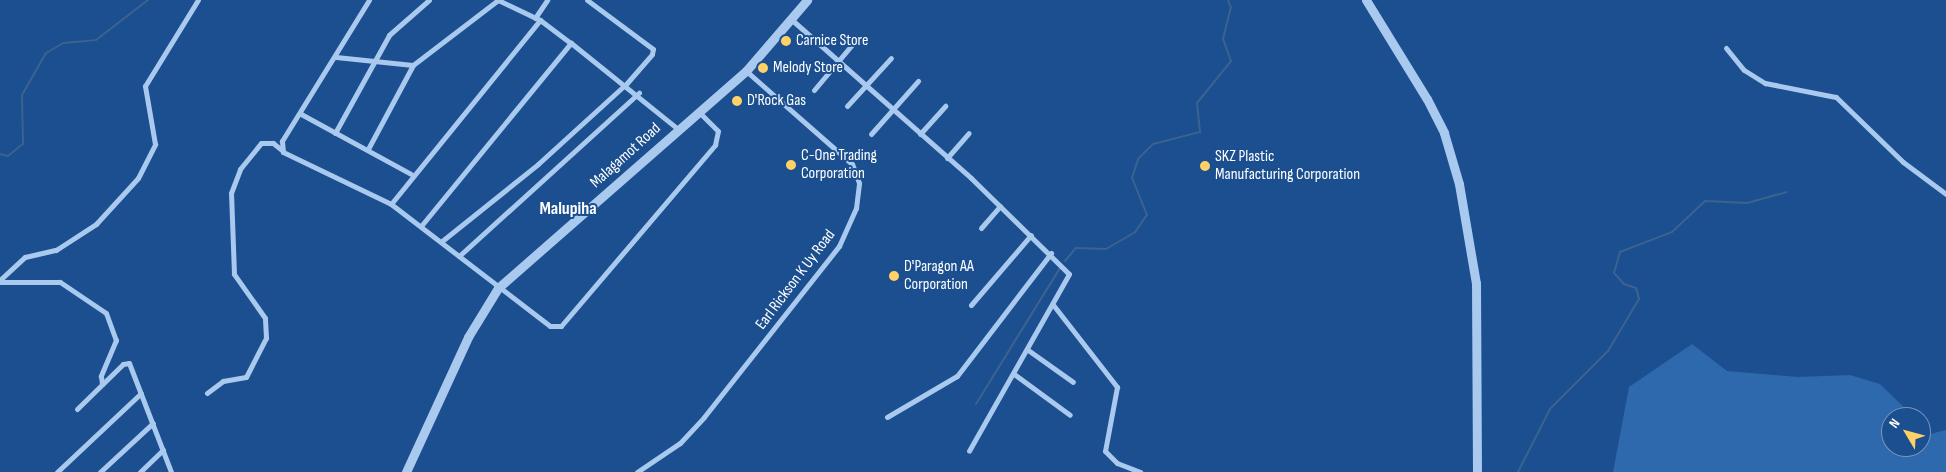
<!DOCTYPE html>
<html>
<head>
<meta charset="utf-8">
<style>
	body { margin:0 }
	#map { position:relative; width:1946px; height:472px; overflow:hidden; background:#1b4f8f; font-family:"Sofia Sans Condensed",sans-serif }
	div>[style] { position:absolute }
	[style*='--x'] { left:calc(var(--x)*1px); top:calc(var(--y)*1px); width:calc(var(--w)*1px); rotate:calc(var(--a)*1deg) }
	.green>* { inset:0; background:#2e69ad }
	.stream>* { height:2px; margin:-1px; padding:0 1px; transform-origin:1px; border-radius:1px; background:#3c6290 }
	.minor>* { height:5px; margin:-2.5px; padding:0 2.5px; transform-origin:2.5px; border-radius:2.5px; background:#a9c9ee }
	.tertiary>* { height:9px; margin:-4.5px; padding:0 4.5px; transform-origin:4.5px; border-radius:4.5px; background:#a9c9ee }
	.dots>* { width:14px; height:14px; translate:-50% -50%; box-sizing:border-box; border:2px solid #1b4f8f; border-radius:50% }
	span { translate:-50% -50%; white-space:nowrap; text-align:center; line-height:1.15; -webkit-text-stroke:4px #1b4f8f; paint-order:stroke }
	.poi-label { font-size:16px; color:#fff }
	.left { translate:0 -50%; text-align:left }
	.street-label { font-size:16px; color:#fff }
	.neighbourhood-label { font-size:18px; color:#fff; font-weight:700 }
	.north { position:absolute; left:1881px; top:407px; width:50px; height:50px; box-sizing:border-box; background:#1b4f8f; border:1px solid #7695bc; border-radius:50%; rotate:307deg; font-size:14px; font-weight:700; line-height:20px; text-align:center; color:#fff }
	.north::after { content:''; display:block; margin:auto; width:18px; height:22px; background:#ffd166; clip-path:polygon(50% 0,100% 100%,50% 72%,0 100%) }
</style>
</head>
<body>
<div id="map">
	<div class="green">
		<div style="clip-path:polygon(1692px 344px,1727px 371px,1798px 377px,1850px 375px,1880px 384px,1914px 417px,1891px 417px,1891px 447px,1921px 447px,1921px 424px,1930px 434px,1946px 430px,1946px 472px,1613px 472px,1629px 387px)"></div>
	</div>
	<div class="stream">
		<div style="--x:0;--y:154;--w:8;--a:14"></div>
		<div style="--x:8;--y:156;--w:19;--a:-39"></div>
		<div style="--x:23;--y:144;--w:49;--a:-91.2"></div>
		<div style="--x:22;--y:95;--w:48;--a:-60.3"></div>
		<div style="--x:46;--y:53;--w:20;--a:-30"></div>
		<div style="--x:63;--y:43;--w:33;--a:-5"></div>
		<div style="--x:96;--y:40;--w:66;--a:-37.6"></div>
		<div style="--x:1065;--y:261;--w:17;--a:-50"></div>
		<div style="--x:1076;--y:248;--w:30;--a:2"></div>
		<div style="--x:1106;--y:249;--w:34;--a:-30"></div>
		<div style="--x:1135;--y:232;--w:21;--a:-55"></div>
		<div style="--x:1147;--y:215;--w:40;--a:-112"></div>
		<div style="--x:1132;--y:178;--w:20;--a:-72"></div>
		<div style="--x:1138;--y:159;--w:21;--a:-45"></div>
		<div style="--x:1153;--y:144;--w:49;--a:-14.3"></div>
		<div style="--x:1200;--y:132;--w:29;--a:-96"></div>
		<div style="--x:1197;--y:103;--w:54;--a:-51"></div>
		<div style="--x:1231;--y:61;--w:23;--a:-110"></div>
		<div style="--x:1223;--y:39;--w:32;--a:-76"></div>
		<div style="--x:1231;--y:8;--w:9;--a:-111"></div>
		<div style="--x:976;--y:404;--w:160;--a:-58.3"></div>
		<div style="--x:1518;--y:472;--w:71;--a:-63.1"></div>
		<div style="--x:1550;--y:409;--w:82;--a:-45"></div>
		<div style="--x:1608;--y:351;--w:61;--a:-59.2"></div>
		<div style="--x:1639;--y:299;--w:11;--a:-105"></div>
		<div style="--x:1636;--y:288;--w:13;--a:-162"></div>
		<div style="--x:1624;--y:284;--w:15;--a:-132"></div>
		<div style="--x:1614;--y:273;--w:22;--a:-74"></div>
		<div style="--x:1620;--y:252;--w:56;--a:-21"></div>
		<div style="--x:1672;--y:232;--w:45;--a:-43.2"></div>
		<div style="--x:1705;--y:201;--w:42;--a:2.7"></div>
		<div style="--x:1747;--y:203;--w:41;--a:-15.4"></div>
	</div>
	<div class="minor">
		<div style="--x:369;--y:0;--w:166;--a:121.7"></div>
		<div style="--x:282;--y:141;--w:11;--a:85"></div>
		<div style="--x:283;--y:152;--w:120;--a:25.7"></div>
		<div style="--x:391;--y:204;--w:200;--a:37.5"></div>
		<div style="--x:550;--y:326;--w:11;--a:0"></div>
		<div style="--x:561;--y:326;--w:238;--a:-49.6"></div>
		<div style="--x:715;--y:145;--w:14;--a:-78"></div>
		<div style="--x:718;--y:131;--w:27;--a:-135"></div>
		<div style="--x:498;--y:0;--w:47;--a:25.5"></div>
		<div style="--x:540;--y:20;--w:39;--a:37"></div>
		<div style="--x:535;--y:18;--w:22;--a:-56"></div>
		<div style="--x:792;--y:20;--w:239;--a:41.4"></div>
		<div style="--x:971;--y:178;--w:137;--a:44.4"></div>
		<div style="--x:1069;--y:274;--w:203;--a:119.5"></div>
		<div style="--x:1726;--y:48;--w:28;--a:51"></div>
		<div style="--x:1744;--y:70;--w:25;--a:32"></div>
		<div style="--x:1765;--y:83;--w:72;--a:11.2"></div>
		<div style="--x:1836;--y:97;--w:93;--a:44.1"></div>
		<div style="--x:1903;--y:162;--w:54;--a:36.7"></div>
		<div style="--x:336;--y:57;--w:77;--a:5.9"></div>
		<div style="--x:413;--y:65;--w:107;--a:-37.4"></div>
		<div style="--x:814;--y:90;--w:65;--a:-50"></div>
		<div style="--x:847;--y:106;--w:65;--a:-47.5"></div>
		<div style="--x:301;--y:114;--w:125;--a:28.6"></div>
		<div style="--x:335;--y:133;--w:112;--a:-61.1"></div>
		<div style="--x:389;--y:35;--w:53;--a:-41.2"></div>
		<div style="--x:871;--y:134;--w:71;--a:-48.4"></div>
		<div style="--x:920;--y:134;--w:38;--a:-48"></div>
		<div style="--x:368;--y:149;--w:95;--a:-61.8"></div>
		<div style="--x:947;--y:158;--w:33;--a:-49"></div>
		<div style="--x:391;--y:204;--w:237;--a:-51"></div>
		<div style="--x:421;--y:226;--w:237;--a:-50.7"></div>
		<div style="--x:571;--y:43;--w:137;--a:38.8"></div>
		<div style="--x:981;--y:228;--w:29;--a:-49"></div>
		<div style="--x:442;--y:241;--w:123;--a:-38.7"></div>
		<div style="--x:538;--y:164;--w:120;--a:-42.3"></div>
		<div style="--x:627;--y:83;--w:38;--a:-49"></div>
		<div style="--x:652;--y:54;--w:5;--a:-79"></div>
		<div style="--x:653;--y:49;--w:82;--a:-143.4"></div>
		<div style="--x:459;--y:256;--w:243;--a:-42.2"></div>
		<div style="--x:0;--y:280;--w:34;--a:-43"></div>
		<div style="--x:25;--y:257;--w:32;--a:-13"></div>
		<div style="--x:56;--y:250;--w:48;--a:-33"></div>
		<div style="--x:96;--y:224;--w:62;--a:-47.6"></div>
		<div style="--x:138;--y:178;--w:38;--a:-63"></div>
		<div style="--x:155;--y:144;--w:59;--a:-99.8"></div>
		<div style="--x:145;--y:86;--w:101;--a:-58.4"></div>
		<div style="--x:0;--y:282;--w:60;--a:0"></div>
		<div style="--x:60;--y:282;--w:55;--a:34"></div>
		<div style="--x:106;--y:313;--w:29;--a:70"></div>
		<div style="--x:116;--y:340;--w:39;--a:113"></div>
		<div style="--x:101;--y:376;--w:8;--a:83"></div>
		<div style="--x:971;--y:305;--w:92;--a:-49.4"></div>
		<div style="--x:1054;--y:306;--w:103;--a:52.1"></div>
		<div style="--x:1117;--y:387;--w:65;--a:100.6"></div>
		<div style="--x:1105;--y:451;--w:17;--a:45"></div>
		<div style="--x:1117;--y:463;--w:25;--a:21"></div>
		<div style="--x:1028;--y:350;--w:55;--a:35.4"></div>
		<div style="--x:1014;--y:374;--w:69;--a:36.2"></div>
		<div style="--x:207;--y:393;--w:20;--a:-37"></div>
		<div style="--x:223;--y:381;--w:23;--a:-10"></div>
		<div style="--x:246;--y:377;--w:44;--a:-62.9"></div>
		<div style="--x:266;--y:338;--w:20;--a:-93"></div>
		<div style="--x:265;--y:318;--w:54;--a:-125.2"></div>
		<div style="--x:234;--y:274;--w:81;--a:-92.1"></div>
		<div style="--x:231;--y:193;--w:26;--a:-69"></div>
		<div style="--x:240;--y:169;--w:33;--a:-51"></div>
		<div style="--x:261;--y:143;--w:12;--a:0"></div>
		<div style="--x:273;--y:143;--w:13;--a:39"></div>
		<div style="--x:77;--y:409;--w:64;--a:-44.4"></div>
		<div style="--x:123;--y:364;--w:6;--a:-9"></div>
		<div style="--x:129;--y:363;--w:117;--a:68.9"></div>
		<div style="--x:887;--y:417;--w:81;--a:-30.4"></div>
		<div style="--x:957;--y:376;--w:155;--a:-52.6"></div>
		<div style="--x:57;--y:472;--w:115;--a:-43.2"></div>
		<div style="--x:100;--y:472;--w:72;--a:-42.8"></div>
		<div style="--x:140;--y:472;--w:32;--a:-44"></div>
		<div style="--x:637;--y:472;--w:52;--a:-34"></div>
		<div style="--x:680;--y:443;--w:35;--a:-47"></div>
		<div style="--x:704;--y:417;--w:218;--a:-51.7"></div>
		<div style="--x:839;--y:246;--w:42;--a:-65.9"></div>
		<div style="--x:856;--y:208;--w:25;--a:-83"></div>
		<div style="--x:859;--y:183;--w:20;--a:-110"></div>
		<div style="--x:852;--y:164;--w:141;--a:-138.7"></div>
	</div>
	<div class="tertiary">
		<div style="--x:1366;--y:0;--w:116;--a:58.4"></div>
		<div style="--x:1427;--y:99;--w:38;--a:63"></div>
		<div style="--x:1444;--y:133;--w:53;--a:73.6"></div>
		<div style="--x:1459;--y:184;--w:100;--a:80.3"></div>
		<div style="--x:1476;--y:283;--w:189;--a:89.7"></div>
		<div style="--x:406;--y:472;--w:149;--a:-65.3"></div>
		<div style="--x:468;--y:337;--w:57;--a:-58.5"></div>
		<div style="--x:498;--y:288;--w:330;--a:-41.2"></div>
		<div style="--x:746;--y:71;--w:94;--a:-49.3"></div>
	</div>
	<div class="dots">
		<div style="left:786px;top:41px;background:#ffd166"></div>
		<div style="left:763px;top:68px;background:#ffd166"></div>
		<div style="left:737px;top:101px;background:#ffd166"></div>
		<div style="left:791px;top:165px;background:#ffd166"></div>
		<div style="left:1205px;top:166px;background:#ffd166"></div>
		<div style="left:894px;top:276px;background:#ffd166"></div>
	</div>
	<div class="poi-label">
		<span class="left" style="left:796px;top:41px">Carnice Store</span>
		<span class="left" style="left:773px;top:68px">Melody Store</span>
		<span class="left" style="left:747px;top:101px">D'Rock Gas</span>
		<span class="left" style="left:801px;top:165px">C-One Trading<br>Corporation</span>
		<span class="left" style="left:1215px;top:166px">SKZ Plastic<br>Manufacturing Corporation</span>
		<span class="left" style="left:904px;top:276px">D'Paragon AA<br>Corporation</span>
	</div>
	<div class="street-label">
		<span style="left:626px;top:156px;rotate:-42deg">Malagamot Road</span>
		<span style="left:796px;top:280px;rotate:-53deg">Earl Rickson K Uy Road</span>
	</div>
	<div class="neighbourhood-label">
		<span style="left:568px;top:209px">Malupiha</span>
	</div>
	<div class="north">N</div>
</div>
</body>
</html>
